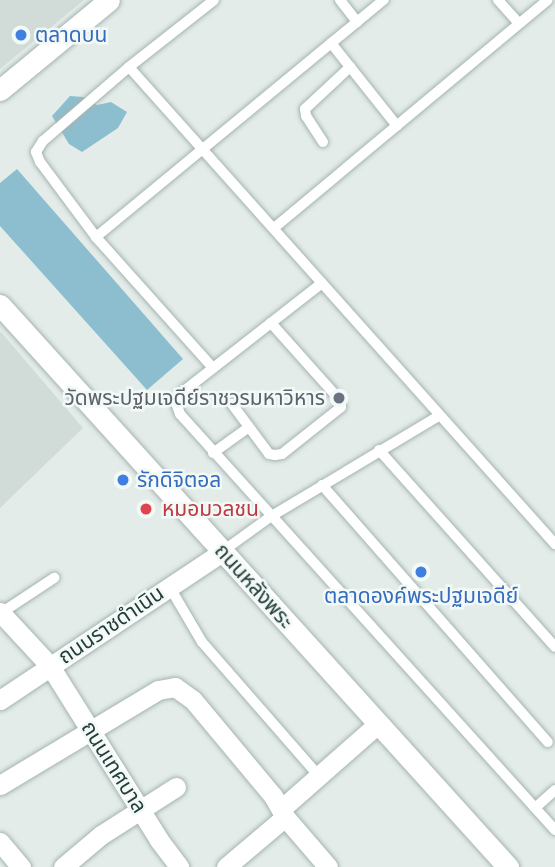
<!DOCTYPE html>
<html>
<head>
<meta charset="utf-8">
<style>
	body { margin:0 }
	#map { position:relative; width:555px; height:867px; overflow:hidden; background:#e3ece9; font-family:Roboto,"Noto Sans Thai",sans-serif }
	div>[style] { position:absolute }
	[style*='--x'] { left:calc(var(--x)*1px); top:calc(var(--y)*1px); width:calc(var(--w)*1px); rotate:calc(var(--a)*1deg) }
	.built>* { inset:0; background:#d1dcd8 }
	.water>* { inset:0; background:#8dbecf }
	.roads { filter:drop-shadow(0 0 2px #a6b4b1) drop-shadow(0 0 2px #a6b4b1) }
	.service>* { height:10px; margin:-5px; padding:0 5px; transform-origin:5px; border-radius:5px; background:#fff }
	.minor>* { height:19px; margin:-9.5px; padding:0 9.5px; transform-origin:9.5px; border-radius:9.5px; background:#fff }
	.tertiary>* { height:21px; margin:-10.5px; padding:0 10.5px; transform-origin:10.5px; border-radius:10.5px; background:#fff }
	.secondary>* { height:21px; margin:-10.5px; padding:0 10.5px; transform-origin:10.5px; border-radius:10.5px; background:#fff }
	.dots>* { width:19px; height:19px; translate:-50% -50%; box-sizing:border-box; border:4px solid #f3f9f7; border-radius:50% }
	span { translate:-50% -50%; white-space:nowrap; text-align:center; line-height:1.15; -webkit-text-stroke:5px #f3f9f7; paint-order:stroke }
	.shop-label { font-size:21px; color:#366cbe }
	.left { translate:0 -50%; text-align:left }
	.worship-label { font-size:21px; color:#5b616d }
	.right { translate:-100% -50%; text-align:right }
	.health-label { font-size:21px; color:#be3a42 }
	.street-label { font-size:21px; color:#233d39 }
</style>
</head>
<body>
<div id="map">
	<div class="built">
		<div style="clip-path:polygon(0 0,84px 0,0 69px)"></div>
		<div style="clip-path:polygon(1px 332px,83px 428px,0 508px,0 333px)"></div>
	</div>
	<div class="water">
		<div style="clip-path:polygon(70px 96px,83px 97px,97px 105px,111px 102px,127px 112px,118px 128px,82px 152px,69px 144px,52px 116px)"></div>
		<div style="clip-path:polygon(17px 169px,183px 359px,147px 390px,0 226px,0 183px)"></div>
	</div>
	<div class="roads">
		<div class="service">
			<div style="--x:340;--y:0;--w:28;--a:52"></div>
			<div style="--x:498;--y:0;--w:31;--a:48"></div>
			<div style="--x:331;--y:43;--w:106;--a:51.5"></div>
			<div style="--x:129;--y:67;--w:640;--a:48.23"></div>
			<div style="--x:323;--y:142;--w:31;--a:-123"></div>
			<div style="--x:306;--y:116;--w:7;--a:-98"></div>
			<div style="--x:305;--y:109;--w:62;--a:-43"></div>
			<div style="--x:274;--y:228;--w:356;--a:-39.8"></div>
			<div style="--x:96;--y:237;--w:373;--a:-39.5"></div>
			<div style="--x:322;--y:283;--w:179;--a:142"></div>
			<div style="--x:181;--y:393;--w:11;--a:117"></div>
			<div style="--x:176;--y:403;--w:12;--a:70"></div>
			<div style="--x:180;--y:414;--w:560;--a:47.97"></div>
			<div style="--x:213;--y:368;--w:176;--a:-131.8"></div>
			<div style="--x:96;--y:237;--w:94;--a:-126.7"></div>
			<div style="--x:40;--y:162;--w:11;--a:-112"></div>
			<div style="--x:36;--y:152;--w:13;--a:-58"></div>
			<div style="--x:43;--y:141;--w:113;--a:-40.7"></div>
			<div style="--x:129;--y:67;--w:108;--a:-38.2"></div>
			<div style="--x:232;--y:404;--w:62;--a:53.5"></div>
			<div style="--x:269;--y:454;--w:6;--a:9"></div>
			<div style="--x:275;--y:455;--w:7;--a:-8"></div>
			<div style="--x:282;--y:454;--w:75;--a:-38.5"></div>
			<div style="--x:341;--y:407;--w:9;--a:-108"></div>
			<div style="--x:338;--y:398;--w:101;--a:-131.8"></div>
			<div style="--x:379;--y:450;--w:264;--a:48.2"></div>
			<div style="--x:213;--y:453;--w:44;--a:-35.8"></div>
			<div style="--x:322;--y:485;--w:342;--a:48.7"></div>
			<div style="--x:223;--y:551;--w:58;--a:-35.9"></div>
			<div style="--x:270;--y:517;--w:197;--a:-30.9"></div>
			<div style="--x:169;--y:586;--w:65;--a:59.5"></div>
			<div style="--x:202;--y:642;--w:178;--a:48.9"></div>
			<div style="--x:1;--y:613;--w:64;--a:-33.4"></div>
			<div style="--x:535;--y:808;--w:27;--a:-42"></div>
		</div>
		<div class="minor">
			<div style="--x:0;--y:612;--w:74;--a:47.2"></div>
			<div style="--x:50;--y:666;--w:205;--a:57.9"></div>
			<div style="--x:159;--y:840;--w:34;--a:53"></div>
			<div style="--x:0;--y:700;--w:268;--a:-33.7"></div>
			<div style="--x:0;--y:785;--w:184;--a:-31"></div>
			<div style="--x:158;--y:690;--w:17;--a:-10"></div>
			<div style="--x:175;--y:687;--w:22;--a:36"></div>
			<div style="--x:193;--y:700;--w:125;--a:50.2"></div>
			<div style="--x:273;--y:796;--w:24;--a:60"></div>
			<div style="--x:281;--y:809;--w:130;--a:-41.3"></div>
			<div style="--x:0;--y:842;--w:33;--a:50"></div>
			<div style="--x:63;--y:867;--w:50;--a:-40.1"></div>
			<div style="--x:101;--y:835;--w:89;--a:-32.6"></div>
			<div style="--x:226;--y:867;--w:77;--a:-40.3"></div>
			<div style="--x:285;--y:817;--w:66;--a:49.3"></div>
		</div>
		<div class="tertiary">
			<div style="--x:0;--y:90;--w:141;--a:-39.5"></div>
		</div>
		<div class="secondary">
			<div style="--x:0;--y:305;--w:758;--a:47.89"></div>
		</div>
	</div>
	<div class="dots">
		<div style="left:21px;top:35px;background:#3f7fe0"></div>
		<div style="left:339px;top:398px;background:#6b7280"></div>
		<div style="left:123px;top:480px;background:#3f7fe0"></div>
		<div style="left:146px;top:509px;background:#e0444e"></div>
		<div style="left:421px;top:572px;background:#3f7fe0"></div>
	</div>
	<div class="shop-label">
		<span class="left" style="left:35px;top:35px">ตลาดบน</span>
		<span class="left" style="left:137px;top:480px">รักดิจิตอล</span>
		<span style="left:421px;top:596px">ตลาดองค์พระปฐมเจดีย์</span>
	</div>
	<div class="worship-label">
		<span class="right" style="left:325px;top:398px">วัดพระปฐมเจดีย์ราชวรมหาวิหาร</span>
	</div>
	<div class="health-label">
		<span class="left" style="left:162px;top:509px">หมอมวลชน</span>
	</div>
	<div class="street-label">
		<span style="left:254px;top:586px;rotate:48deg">ถนนหลังพระ</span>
		<span style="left:111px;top:625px;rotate:-34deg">ถนนราชดำเนิน</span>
		<span style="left:114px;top:767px;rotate:58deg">ถนนเทศบาล</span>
	</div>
</div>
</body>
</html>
